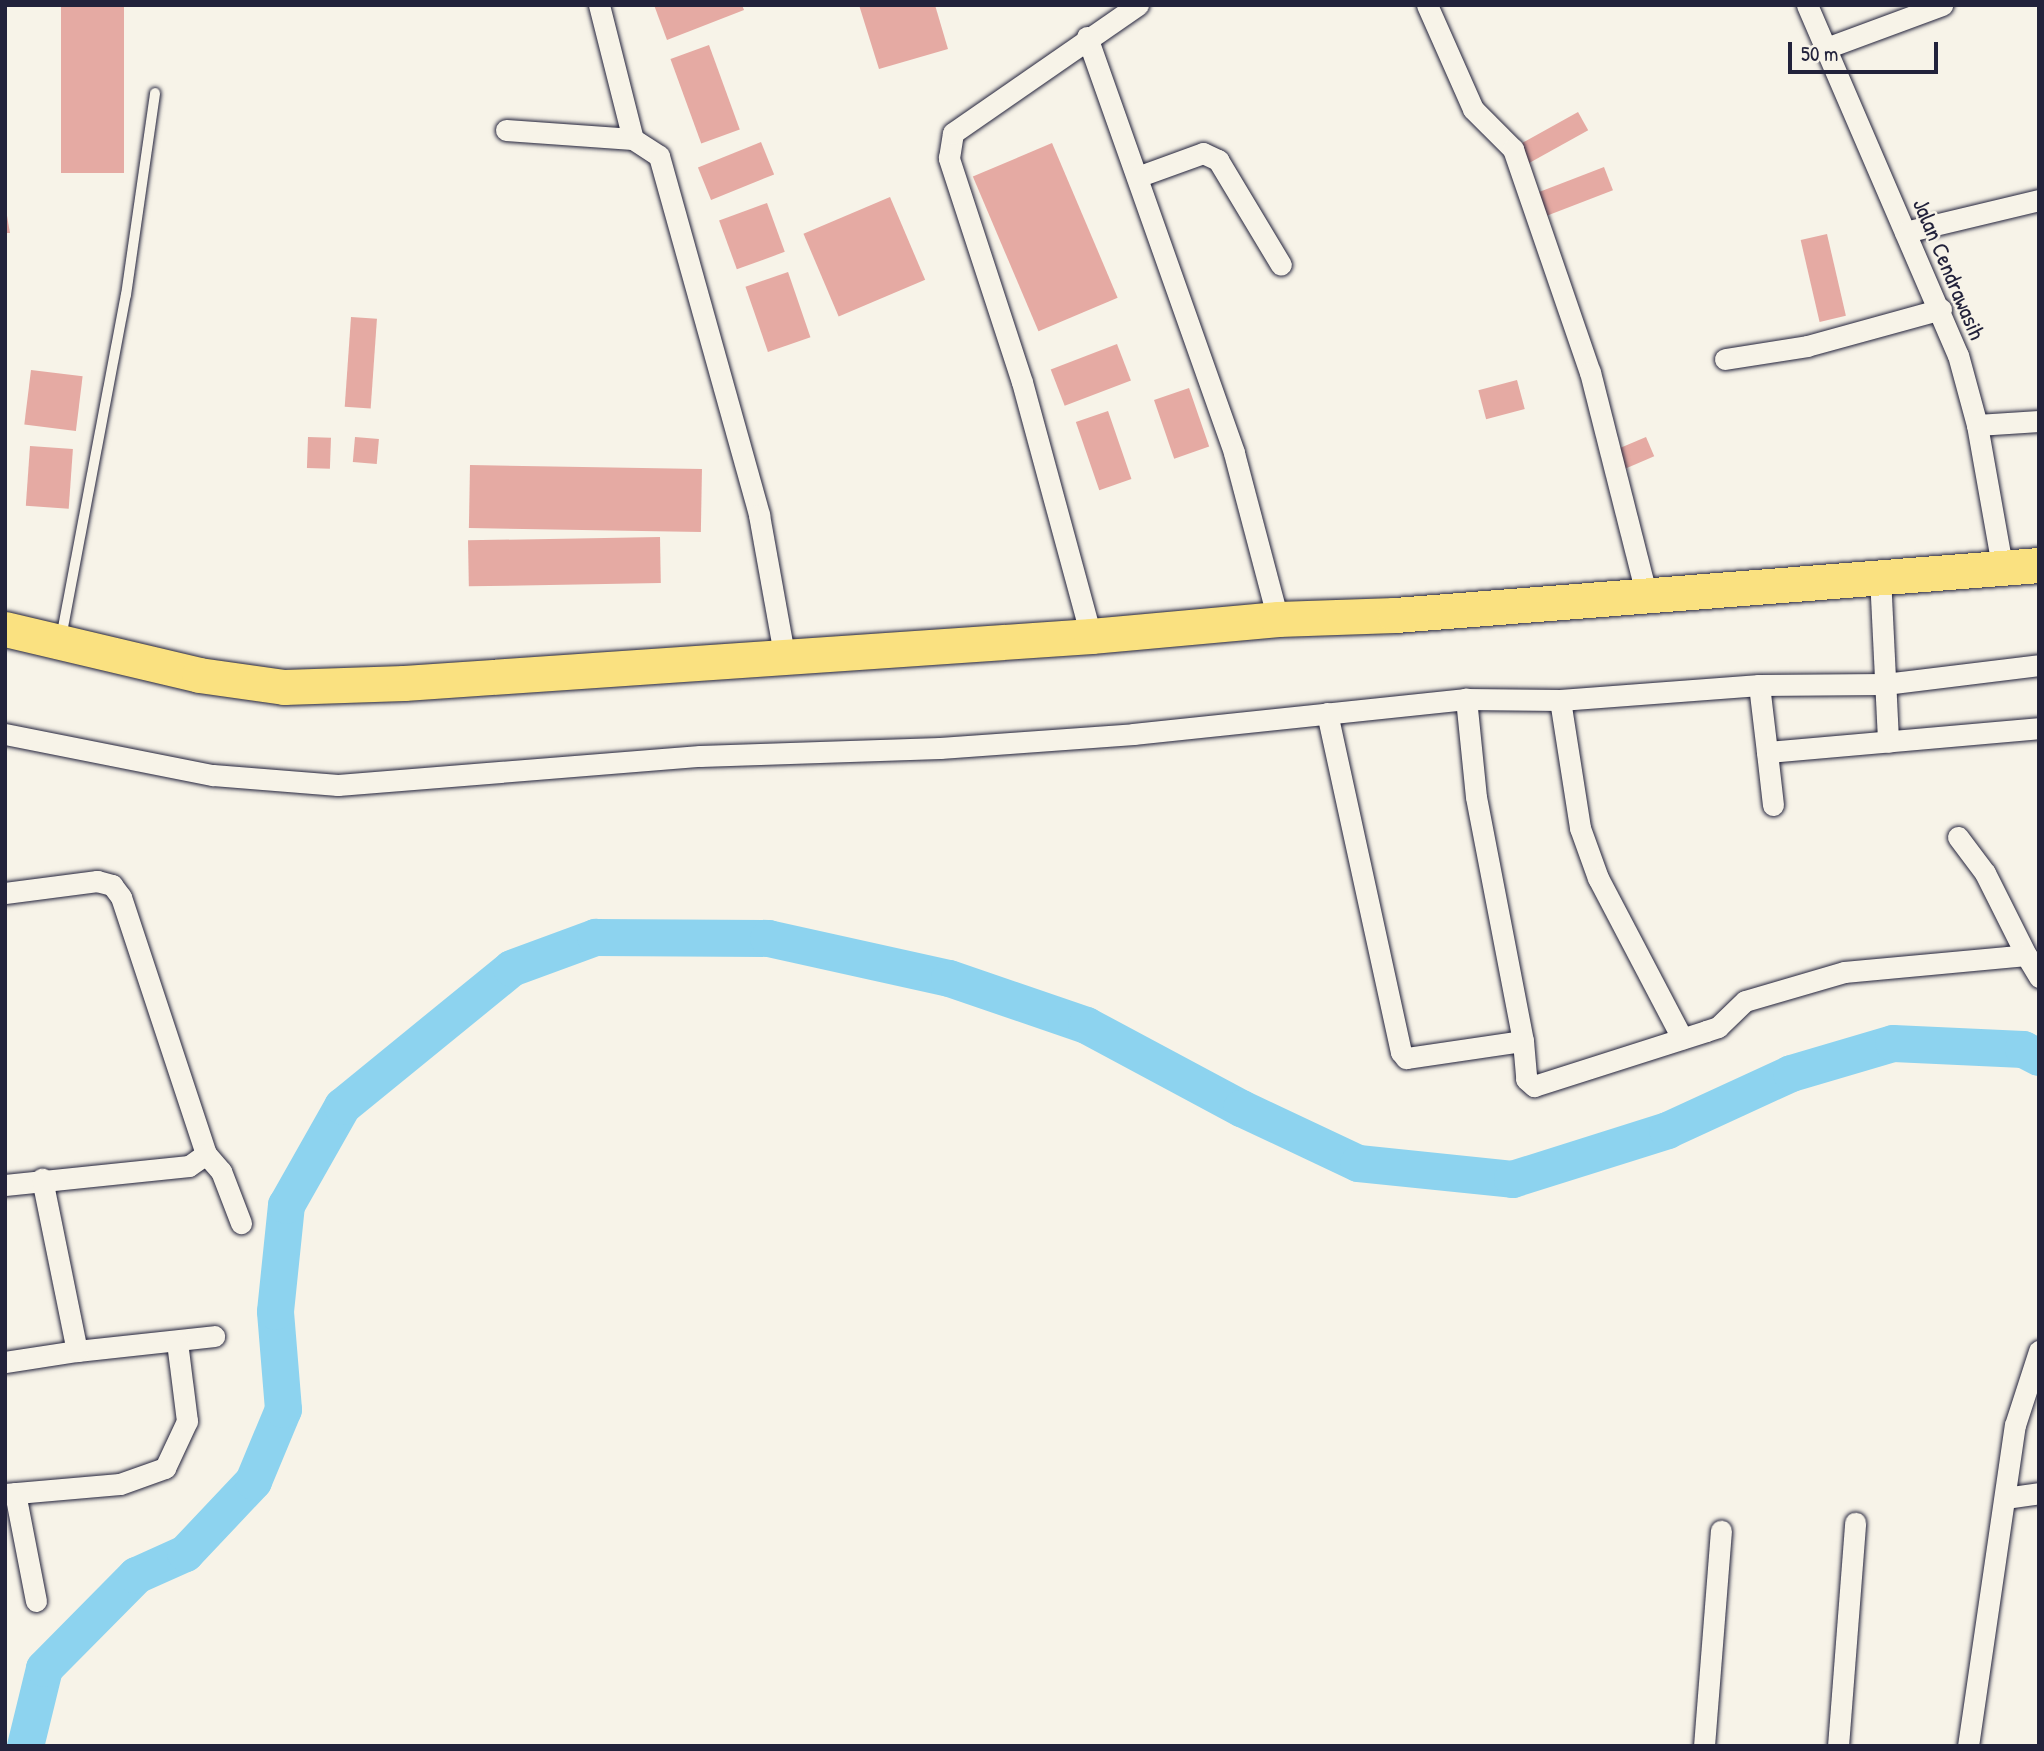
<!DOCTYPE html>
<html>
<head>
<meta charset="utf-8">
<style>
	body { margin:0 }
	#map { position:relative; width:2044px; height:1751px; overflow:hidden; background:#f7f3e8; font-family:"Patrick Hand",sans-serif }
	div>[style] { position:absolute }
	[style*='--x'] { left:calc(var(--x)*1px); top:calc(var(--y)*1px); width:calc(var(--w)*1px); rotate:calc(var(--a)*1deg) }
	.river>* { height:37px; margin:-18.5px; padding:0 18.5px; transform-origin:18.5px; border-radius:18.5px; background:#8dd3ef }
	.building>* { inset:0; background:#e5aaa3; transform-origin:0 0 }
	.roads { filter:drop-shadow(0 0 2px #22223b) drop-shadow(0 0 2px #22223b) }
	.service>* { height:10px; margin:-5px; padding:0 5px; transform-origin:5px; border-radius:5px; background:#f7f3e8 }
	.minor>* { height:21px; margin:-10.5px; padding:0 10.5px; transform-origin:10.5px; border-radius:10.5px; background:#f7f3e8 }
	.trunk>* { height:35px; margin:-17.5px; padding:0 17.5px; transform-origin:17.5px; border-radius:17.5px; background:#fae180 }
	span { translate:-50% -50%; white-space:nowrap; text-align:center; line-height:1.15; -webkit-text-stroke:5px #f7f3e8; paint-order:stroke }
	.street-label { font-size:23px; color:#22223b }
	.frame { position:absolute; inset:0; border:7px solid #22223b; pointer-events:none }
	.scale { position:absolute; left:1788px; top:42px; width:150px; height:32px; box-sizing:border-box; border:4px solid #22223b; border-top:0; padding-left:9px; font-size:21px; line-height:24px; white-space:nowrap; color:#22223b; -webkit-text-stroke:5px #f7f3e8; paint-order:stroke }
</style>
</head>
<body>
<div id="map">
	<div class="river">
		<div style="--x:25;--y:1746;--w:80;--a:-76.3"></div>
		<div style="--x:44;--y:1668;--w:131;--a:-45.3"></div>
		<div style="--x:136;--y:1575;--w:54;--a:-24.2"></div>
		<div style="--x:185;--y:1553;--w:99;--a:-46.6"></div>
		<div style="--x:253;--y:1481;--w:78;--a:-67.4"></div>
		<div style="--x:283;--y:1409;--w:98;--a:-94.7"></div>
		<div style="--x:275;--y:1311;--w:107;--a:-84.1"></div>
		<div style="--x:286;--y:1205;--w:114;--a:-60.5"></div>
		<div style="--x:342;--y:1106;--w:218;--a:-39.2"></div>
		<div style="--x:511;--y:968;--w:90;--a:-20.3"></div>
		<div style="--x:595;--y:937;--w:173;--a:0.3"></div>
		<div style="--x:768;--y:938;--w:185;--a:12.5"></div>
		<div style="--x:949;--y:978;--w:145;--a:18.9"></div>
		<div style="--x:1086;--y:1025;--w:176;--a:28.2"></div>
		<div style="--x:1241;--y:1108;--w:129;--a:25.2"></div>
		<div style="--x:1358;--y:1163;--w:155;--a:5.9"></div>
		<div style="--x:1512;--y:1179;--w:163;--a:-17.5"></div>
		<div style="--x:1667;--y:1130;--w:136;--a:-24.7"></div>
		<div style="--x:1791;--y:1073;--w:106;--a:-16.4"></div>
		<div style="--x:1893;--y:1043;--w:130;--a:2.6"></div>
		<div style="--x:2023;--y:1049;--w:18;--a:27"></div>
	</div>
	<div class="building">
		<div style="left:61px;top:5px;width:63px;height:168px"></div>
		<div style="clip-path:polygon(654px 5px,742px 5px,744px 10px,667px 40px)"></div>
		<div style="clip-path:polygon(859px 5px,935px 5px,948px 49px,879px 69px)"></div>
		<div style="left:709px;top:45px;width:90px;height:41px;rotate:70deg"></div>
		<div style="left:1578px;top:112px;width:21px;height:68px;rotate:61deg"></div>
		<div style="left:761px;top:142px;width:35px;height:68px;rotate:68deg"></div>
		<div style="left:1052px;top:143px;width:168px;height:86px;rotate:67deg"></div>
		<div style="left:1604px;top:167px;width:25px;height:75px;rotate:69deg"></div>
		<div style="left:890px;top:197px;width:90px;height:94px;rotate:67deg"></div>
		<div style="left:767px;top:203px;width:52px;height:51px;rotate:70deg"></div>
		<div style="clip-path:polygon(5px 204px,10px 233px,5px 233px)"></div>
		<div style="left:1827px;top:234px;width:84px;height:27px;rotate:77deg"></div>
		<div style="left:788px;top:272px;width:69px;height:45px;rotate:71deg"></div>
		<div style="left:351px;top:317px;width:26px;height:90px;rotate:4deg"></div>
		<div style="left:1117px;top:344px;width:39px;height:71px;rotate:69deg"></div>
		<div style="left:31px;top:370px;width:52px;height:55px;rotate:7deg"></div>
		<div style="left:1517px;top:380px;width:30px;height:40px;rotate:75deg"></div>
		<div style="left:1189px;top:388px;width:62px;height:37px;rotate:71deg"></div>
		<div style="left:1108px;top:411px;width:72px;height:34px;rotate:71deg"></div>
		<div style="left:308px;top:437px;width:23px;height:31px;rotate:2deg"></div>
		<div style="left:355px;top:437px;width:24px;height:25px;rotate:5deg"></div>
		<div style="left:1646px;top:437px;width:21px;height:36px;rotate:67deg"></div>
		<div style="left:30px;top:446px;width:43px;height:60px;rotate:4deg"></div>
		<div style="left:470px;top:465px;width:232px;height:63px;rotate:1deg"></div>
		<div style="left:660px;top:537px;width:46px;height:192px;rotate:89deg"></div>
	</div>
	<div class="roads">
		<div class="service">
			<div style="--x:61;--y:638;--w:349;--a:-79.3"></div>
			<div style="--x:126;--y:295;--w:204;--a:-81.8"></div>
		</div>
		<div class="minor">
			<div style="--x:599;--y:5;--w:138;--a:75.8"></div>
			<div style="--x:1427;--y:5;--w:114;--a:66.1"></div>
			<div style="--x:1473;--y:109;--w:57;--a:45"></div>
			<div style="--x:1513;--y:149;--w:236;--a:71"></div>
			<div style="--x:1590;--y:372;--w:229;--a:75.8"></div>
			<div style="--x:1807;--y:5;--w:381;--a:66.7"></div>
			<div style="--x:1958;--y:355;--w:73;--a:74.8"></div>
			<div style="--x:1977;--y:425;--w:142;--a:79.9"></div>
			<div style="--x:1087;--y:37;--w:441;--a:70.5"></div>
			<div style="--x:1234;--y:453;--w:172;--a:75.2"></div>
			<div style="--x:1826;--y:48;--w:124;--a:-20.3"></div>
			<div style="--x:506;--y:130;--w:127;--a:4.1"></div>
			<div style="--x:633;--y:139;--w:31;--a:33"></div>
			<div style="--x:659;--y:156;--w:373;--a:74.4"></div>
			<div style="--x:759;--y:515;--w:141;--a:79.8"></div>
			<div style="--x:1137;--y:177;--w:70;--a:-20"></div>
			<div style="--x:1203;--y:153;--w:17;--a:25"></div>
			<div style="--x:1218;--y:160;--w:122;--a:59"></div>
			<div style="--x:1905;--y:232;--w:138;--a:-13.4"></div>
			<div style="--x:1725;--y:359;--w:83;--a:-9"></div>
			<div style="--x:1807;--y:346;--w:139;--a:-15.4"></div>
			<div style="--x:1977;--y:425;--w:62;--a:-3.7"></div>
			<div style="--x:1880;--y:576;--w:166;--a:87.2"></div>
			<div style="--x:1091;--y:636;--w:263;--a:-105.2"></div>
			<div style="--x:1022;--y:382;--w:236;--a:-108.1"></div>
			<div style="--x:949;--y:158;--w:25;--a:-81"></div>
			<div style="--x:953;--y:133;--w:225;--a:-34.7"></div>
			<div style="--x:1759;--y:685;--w:67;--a:83.2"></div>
			<div style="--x:1560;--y:700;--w:130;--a:81.1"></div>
			<div style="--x:1580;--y:828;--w:53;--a:70.2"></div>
			<div style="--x:1598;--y:878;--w:181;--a:62.3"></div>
			<div style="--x:1327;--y:713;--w:347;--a:77.7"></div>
			<div style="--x:1401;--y:1052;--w:8;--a:50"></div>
			<div style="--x:1406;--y:1058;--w:118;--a:-8.3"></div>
			<div style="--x:1523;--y:1041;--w:248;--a:-100.9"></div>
			<div style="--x:1476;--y:797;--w:99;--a:-95.8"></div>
			<div style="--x:5;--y:734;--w:212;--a:11.2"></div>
			<div style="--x:213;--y:775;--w:125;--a:4.6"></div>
			<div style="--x:338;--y:785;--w:363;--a:-4.6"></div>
			<div style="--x:700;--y:756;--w:240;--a:-1.9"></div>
			<div style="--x:940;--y:748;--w:194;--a:-4.1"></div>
			<div style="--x:1133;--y:734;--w:335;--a:-6"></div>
			<div style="--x:1466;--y:699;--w:94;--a:0.6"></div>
			<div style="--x:1560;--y:700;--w:200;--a:-4.3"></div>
			<div style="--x:1759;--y:685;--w:126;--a:-0.5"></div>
			<div style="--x:1885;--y:684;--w:155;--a:-7"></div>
			<div style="--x:1773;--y:805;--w:53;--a:-96.5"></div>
			<div style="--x:1767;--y:752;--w:273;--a:-5"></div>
			<div style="--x:1958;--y:837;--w:45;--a:53.1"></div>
			<div style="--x:1985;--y:873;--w:92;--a:63.4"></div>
			<div style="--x:5;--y:893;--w:93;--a:-7.4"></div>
			<div style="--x:97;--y:881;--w:16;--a:15"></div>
			<div style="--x:112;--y:885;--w:15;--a:53"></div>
			<div style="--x:121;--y:897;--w:271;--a:71.7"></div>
			<div style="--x:206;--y:1154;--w:23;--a:49"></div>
			<div style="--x:221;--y:1171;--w:56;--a:69"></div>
			<div style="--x:1523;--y:1041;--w:38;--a:85"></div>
			<div style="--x:1526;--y:1079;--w:11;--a:41"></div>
			<div style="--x:1534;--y:1086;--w:181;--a:-17.7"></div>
			<div style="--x:1706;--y:1031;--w:13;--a:-18"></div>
			<div style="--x:1718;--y:1027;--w:37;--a:-44"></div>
			<div style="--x:1745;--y:1001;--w:103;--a:-16.3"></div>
			<div style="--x:1844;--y:972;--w:183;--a:-5.3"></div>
			<div style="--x:2026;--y:955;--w:26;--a:59"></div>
			<div style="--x:5;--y:1185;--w:185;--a:-5.9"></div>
			<div style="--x:189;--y:1166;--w:21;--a:-35"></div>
			<div style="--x:77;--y:1351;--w:138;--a:-6.2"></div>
			<div style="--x:5;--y:1362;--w:73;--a:-8.7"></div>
			<div style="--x:77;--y:1351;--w:176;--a:-101.5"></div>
			<div style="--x:15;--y:1493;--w:110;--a:79"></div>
			<div style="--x:5;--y:1494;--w:115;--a:-5"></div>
			<div style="--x:120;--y:1484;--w:48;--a:-19.6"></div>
			<div style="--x:165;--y:1468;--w:52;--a:-64.9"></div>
			<div style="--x:187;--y:1421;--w:80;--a:-97.2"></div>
			<div style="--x:2005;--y:1498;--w:34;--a:-8"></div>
			<div style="--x:1704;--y:1746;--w:216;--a:-85.5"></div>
			<div style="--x:1838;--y:1746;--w:224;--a:-85.6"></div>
			<div style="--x:1968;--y:1746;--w:324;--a:-81.7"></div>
			<div style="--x:2015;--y:1425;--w:78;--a:-72"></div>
		</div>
		<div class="trunk">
			<div style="--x:5;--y:629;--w:199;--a:13.3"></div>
			<div style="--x:199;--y:675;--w:86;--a:8"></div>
			<div style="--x:284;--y:687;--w:120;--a:-1.9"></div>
			<div style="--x:404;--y:683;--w:689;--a:-3.91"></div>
			<div style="--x:1091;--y:636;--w:188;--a:-5.2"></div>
			<div style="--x:1278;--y:619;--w:117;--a:-2"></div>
			<div style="--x:1395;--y:615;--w:646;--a:-4.44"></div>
		</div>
	</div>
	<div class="street-label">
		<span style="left:1949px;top:269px;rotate:67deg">Jalan Cendrawasih</span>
	</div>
	<div class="frame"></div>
	<div class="scale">50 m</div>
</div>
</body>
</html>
